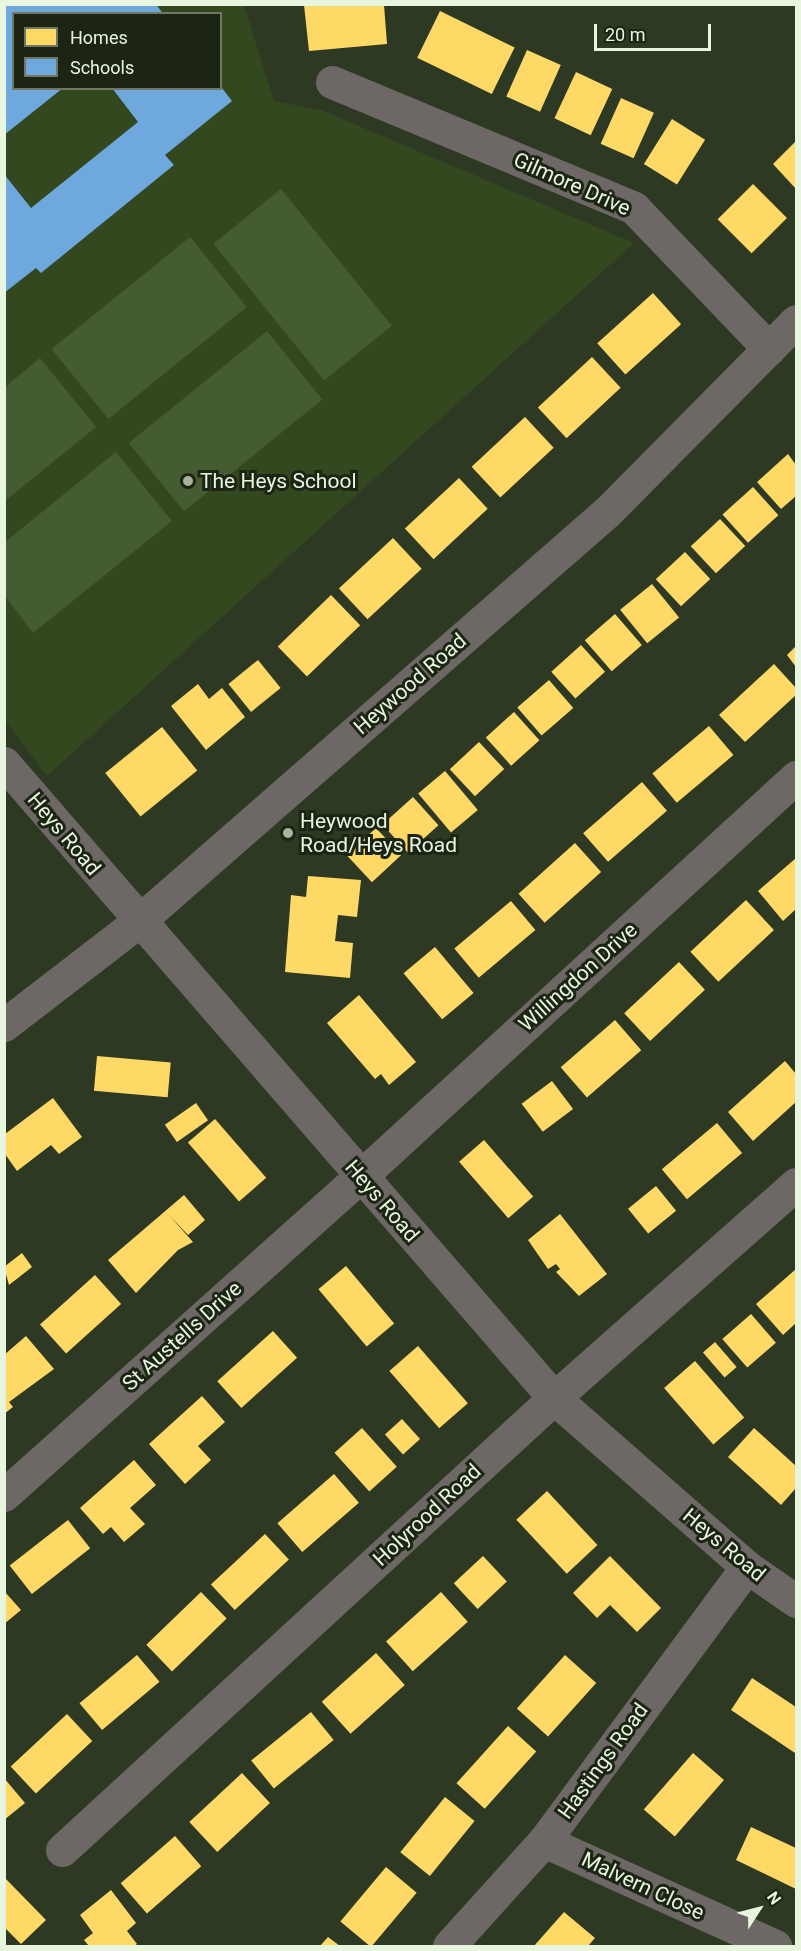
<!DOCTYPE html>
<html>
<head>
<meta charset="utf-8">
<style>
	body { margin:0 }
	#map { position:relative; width:801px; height:1951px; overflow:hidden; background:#2e3924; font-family:Roboto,sans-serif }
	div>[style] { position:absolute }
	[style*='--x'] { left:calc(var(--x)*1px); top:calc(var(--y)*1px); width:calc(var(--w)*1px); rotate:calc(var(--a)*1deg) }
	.built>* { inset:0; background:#33481f }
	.green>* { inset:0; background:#455b32; transform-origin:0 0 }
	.homes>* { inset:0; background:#ffd966; transform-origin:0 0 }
	.schools>* { inset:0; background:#6fa8dc }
	.minor>* { height:33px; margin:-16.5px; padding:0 16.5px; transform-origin:16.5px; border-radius:16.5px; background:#6d6865 }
	.dots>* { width:16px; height:16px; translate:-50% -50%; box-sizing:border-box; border:3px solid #1c2514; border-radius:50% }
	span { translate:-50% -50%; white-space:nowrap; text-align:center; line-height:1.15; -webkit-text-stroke:6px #1c2514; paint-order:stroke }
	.street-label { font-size:21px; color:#e8f5df }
	.poi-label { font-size:21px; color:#e8f5df }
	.left { translate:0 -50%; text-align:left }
	.frame { position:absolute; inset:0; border:6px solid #e8f5df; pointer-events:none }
	.legend { position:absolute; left:12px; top:12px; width:210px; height:78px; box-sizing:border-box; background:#1c2514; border:2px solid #6e7865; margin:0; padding:8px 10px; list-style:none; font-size:18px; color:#e8f5df }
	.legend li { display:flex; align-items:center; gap:12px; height:30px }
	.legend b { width:30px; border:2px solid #6e7865 }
	.north { position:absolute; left:729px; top:1879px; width:60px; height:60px; -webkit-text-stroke:4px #1c2514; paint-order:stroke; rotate:54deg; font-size:16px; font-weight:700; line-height:24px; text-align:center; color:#e8f5df }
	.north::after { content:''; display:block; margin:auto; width:21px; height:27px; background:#e8f5df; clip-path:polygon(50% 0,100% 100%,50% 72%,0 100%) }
	.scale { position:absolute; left:594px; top:24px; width:117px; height:27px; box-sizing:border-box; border:3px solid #e8f5df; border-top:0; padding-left:8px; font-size:18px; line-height:21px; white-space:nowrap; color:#e8f5df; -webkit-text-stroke:4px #1c2514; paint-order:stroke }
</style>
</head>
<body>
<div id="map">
	<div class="built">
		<div style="clip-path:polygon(evenodd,5px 5px,244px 5px,274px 101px,321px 110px,634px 243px,47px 776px,5px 720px,5px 5px,14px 14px,220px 14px,220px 88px,14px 88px,14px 14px)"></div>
	</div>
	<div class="green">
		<div style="left:281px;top:189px;width:176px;height:87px;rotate:51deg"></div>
		<div style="left:190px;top:237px;width:90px;height:178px;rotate:51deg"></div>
		<div style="left:267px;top:331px;width:88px;height:178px;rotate:51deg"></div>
		<div style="clip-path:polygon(40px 358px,96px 427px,5px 501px,5px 387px)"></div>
		<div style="clip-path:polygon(116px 452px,172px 521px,33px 633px,5px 596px,5px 542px)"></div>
	</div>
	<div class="homes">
		<div style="clip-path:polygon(304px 5px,384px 5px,387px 44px,309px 51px)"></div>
		<div style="left:440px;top:11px;width:83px;height:52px;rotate:26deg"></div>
		<div style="left:527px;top:50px;width:37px;height:51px;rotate:24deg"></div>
		<div style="left:576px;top:72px;width:40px;height:51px;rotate:25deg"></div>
		<div style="left:621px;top:98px;width:36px;height:50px;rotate:24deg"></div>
		<div style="left:672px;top:119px;width:39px;height:53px;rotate:32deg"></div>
		<div style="clip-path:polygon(796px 141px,796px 189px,773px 164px)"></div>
		<div style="left:753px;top:184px;width:48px;height:50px;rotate:45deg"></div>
		<div style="left:653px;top:293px;width:42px;height:75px;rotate:48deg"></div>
		<div style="left:592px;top:357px;width:42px;height:74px;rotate:47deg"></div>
		<div style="left:525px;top:417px;width:42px;height:73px;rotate:47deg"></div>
		<div style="clip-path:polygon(788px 454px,796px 465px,796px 496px,781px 509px,757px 482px)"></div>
		<div style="left:459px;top:478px;width:42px;height:74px;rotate:47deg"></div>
		<div style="left:753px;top:487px;width:38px;height:41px;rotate:48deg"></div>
		<div style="left:720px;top:519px;width:37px;height:40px;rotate:47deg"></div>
		<div style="left:393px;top:538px;width:42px;height:74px;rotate:47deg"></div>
		<div style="left:685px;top:552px;width:37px;height:40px;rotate:47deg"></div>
		<div style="left:652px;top:584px;width:43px;height:41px;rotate:51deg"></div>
		<div style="left:331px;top:595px;width:42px;height:74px;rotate:46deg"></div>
		<div style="left:615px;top:614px;width:41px;height:40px;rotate:49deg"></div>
		<div style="left:581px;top:645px;width:36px;height:40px;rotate:48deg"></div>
		<div style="clip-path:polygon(796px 646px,796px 667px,787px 655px)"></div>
		<div style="left:258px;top:660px;width:36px;height:38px;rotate:51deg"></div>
		<div style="clip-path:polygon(774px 664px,796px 688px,796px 695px,745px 742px,719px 715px)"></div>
		<div style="left:549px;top:680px;width:37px;height:42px;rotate:49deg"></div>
		<div style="clip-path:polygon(198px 684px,209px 699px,222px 688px,245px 717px,206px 750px,171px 706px)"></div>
		<div style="left:514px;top:712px;width:38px;height:38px;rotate:48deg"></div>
		<div style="left:709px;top:726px;width:38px;height:74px;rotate:50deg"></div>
		<div style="left:162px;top:727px;width:56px;height:73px;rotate:51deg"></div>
		<div style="left:479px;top:742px;width:37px;height:40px;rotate:47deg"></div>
		<div style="left:445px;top:771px;width:51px;height:35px;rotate:50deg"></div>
		<div style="left:642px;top:782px;width:38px;height:78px;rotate:49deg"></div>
		<div style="left:413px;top:797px;width:38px;height:41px;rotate:48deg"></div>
		<div style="left:376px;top:828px;width:37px;height:40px;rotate:47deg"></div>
		<div style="left:575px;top:843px;width:39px;height:76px;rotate:48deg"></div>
		<div style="clip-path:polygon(796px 858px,796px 909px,783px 921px,758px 891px)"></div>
		<div style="clip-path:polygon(308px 876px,361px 880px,357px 917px,338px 915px,335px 941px,353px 943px,350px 978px,285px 972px,291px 895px,306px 897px)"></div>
		<div style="left:746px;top:900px;width:41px;height:76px;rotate:47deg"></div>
		<div style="left:511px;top:901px;width:38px;height:74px;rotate:50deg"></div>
		<div style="left:435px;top:947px;width:60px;height:41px;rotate:50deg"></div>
		<div style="left:679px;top:962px;width:38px;height:75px;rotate:47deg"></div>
		<div style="clip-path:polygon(359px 995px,416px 1062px,389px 1085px,381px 1074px,375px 1079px,327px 1023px)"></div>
		<div style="left:615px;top:1020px;width:40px;height:72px;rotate:49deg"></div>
		<div style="left:97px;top:1056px;width:74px;height:35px;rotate:5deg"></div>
		<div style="clip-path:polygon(785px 1061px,796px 1074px,796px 1102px,753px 1141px,728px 1112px)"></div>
		<div style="left:552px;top:1081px;width:35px;height:38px;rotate:53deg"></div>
		<div style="clip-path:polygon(53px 1098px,82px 1137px,59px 1154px,51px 1145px,17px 1171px,5px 1154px,5px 1134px)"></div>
		<div style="left:196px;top:1103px;width:21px;height:38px;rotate:55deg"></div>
		<div style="left:215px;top:1119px;width:78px;height:36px;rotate:49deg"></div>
		<div style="left:717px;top:1123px;width:39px;height:72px;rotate:50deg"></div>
		<div style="left:484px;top:1140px;width:75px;height:33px;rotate:49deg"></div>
		<div style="left:656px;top:1186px;width:32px;height:36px;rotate:51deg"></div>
		<div style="clip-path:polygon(184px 1195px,205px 1220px,188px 1235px,168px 1214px,193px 1242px,178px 1250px,136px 1293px,108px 1260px)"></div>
		<div style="clip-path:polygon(560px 1214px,607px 1274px,579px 1296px,556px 1272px,560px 1269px,556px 1264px,548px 1269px,528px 1240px)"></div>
		<div style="clip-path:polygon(22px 1253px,32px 1267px,9px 1285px,4px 1267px)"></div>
		<div style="left:346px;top:1266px;width:75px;height:36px;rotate:50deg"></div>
		<div style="clip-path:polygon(796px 1269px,796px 1323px,783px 1335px,756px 1304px)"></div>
		<div style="left:95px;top:1275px;width:39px;height:74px;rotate:48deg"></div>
		<div style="left:751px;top:1314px;width:38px;height:38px;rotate:49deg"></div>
		<div style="left:273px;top:1331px;width:36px;height:75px;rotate:48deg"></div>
		<div style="clip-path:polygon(26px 1336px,54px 1369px,9px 1402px,13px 1407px,4px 1414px,4px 1355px)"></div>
		<div style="left:715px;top:1342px;width:33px;height:16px;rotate:49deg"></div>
		<div style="left:418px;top:1346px;width:76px;height:38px;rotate:49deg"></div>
		<div style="left:695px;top:1361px;width:75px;height:41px;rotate:49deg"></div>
		<div style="clip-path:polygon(202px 1396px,225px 1422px,198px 1446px,211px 1460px,185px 1484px,149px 1444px)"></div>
		<div style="left:402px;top:1419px;width:27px;height:23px;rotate:48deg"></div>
		<div style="left:362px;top:1428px;width:52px;height:37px;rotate:48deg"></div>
		<div style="clip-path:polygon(754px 1428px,796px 1466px,796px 1488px,781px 1505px,728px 1457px)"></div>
		<div style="clip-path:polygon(134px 1460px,156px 1485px,130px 1508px,145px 1524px,124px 1542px,111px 1527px,103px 1534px,80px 1508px)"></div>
		<div style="left:334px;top:1474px;width:38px;height:75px;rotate:49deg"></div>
		<div style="left:547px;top:1491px;width:74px;height:42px;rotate:47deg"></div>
		<div style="left:68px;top:1520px;width:36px;height:74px;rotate:52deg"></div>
		<div style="left:265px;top:1534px;width:35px;height:74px;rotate:47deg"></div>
		<div style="left:483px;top:1556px;width:35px;height:40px;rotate:47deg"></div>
		<div style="clip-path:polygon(610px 1556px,661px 1608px,637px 1632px,610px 1605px,597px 1618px,573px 1593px)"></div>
		<div style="clip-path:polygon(4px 1591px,21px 1610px,4px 1624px)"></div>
		<div style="left:201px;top:1592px;width:37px;height:76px;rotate:46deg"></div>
		<div style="left:441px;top:1592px;width:40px;height:74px;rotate:48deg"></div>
		<div style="left:376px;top:1653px;width:43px;height:73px;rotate:48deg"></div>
		<div style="left:137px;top:1655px;width:35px;height:75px;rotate:50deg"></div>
		<div style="left:565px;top:1655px;width:42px;height:72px;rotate:42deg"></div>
		<div style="clip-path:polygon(752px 1678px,796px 1707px,795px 1753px,731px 1710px)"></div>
		<div style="left:311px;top:1712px;width:36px;height:77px;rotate:51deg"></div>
		<div style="left:67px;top:1714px;width:37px;height:77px;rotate:47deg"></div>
		<div style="left:508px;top:1726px;width:38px;height:77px;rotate:42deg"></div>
		<div style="left:693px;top:1753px;width:41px;height:75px;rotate:41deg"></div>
		<div style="left:242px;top:1773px;width:41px;height:72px;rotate:47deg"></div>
		<div style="clip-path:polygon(4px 1778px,25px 1803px,4px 1820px)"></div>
		<div style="left:445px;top:1797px;width:38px;height:71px;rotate:39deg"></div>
		<div style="clip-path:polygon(751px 1827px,796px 1848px,796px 1889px,736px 1860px)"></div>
		<div style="left:175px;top:1836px;width:40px;height:72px;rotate:49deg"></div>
		<div style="left:386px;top:1867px;width:40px;height:71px;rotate:40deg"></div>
		<div style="clip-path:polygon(4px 1877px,46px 1920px,21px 1944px,4px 1927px)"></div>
		<div style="clip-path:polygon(111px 1890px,136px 1923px,127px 1931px,137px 1944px,134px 1946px,89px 1946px,84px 1940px,93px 1933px,80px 1915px)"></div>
		<div style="clip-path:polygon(564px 1912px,595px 1938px,588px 1946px,534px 1946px)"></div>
		<div style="clip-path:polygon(328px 1937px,340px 1946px,320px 1946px)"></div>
	</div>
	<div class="schools">
		<div style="clip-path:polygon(4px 4px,156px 4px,163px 14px,14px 14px,14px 88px,63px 88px,4px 135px)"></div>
		<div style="clip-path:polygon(112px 88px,222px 88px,232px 101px,165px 155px,174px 165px,41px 273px,36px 268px,4px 293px,4px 174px,31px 208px,138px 122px)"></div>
	</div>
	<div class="minor">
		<div style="--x:332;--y:82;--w:327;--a:22.6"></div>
		<div style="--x:634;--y:208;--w:195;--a:46.2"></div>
		<div style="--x:4;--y:763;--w:840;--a:49.1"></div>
		<div style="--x:554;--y:1398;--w:257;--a:41.2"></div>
		<div style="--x:747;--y:1567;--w:60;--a:34.8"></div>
		<div style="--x:4;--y:1025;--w:170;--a:-37.6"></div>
		<div style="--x:139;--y:921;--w:623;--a:-41.16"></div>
		<div style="--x:608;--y:511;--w:267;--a:-45.3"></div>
		<div style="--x:4;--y:1495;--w:477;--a:-41.8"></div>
		<div style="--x:360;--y:1177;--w:592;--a:-42.53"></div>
		<div style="--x:544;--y:1841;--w:254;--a:24.4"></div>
		<div style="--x:62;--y:1850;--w:668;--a:-42.57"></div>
		<div style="--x:554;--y:1398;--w:323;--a:-41.5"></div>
		<div style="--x:449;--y:1946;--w:142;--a:-47.9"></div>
		<div style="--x:544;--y:1841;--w:341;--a:-53.5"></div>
	</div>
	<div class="dots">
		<div style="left:188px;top:481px;background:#a7b39e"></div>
		<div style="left:288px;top:833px;background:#a7b39e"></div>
	</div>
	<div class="street-label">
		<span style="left:572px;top:184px;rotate:24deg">Gilmore Drive</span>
		<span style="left:410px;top:684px;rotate:-41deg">Heywood Road</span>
		<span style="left:64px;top:834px;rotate:50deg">Heys Road</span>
		<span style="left:578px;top:977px;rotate:-42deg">Willingdon Drive</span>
		<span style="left:382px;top:1201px;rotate:49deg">Heys Road</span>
		<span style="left:182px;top:1336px;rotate:-42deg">St Austells Drive</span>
		<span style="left:427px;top:1515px;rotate:-43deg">Holyrood Road</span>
		<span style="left:724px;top:1545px;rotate:40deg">Heys Road</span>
		<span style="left:603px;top:1761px;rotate:-54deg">Hastings Road</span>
		<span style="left:643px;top:1886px;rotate:25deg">Malvern Close</span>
	</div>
	<div class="poi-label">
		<span class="left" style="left:200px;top:481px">The Heys School</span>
		<span class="left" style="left:300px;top:833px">Heywood<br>Road/Heys Road</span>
	</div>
	<div class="frame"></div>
	<ul class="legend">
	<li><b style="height:16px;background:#ffd966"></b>Homes</li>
	<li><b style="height:16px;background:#6fa8dc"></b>Schools</li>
	</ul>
	<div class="north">N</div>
	<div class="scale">20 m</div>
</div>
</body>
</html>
